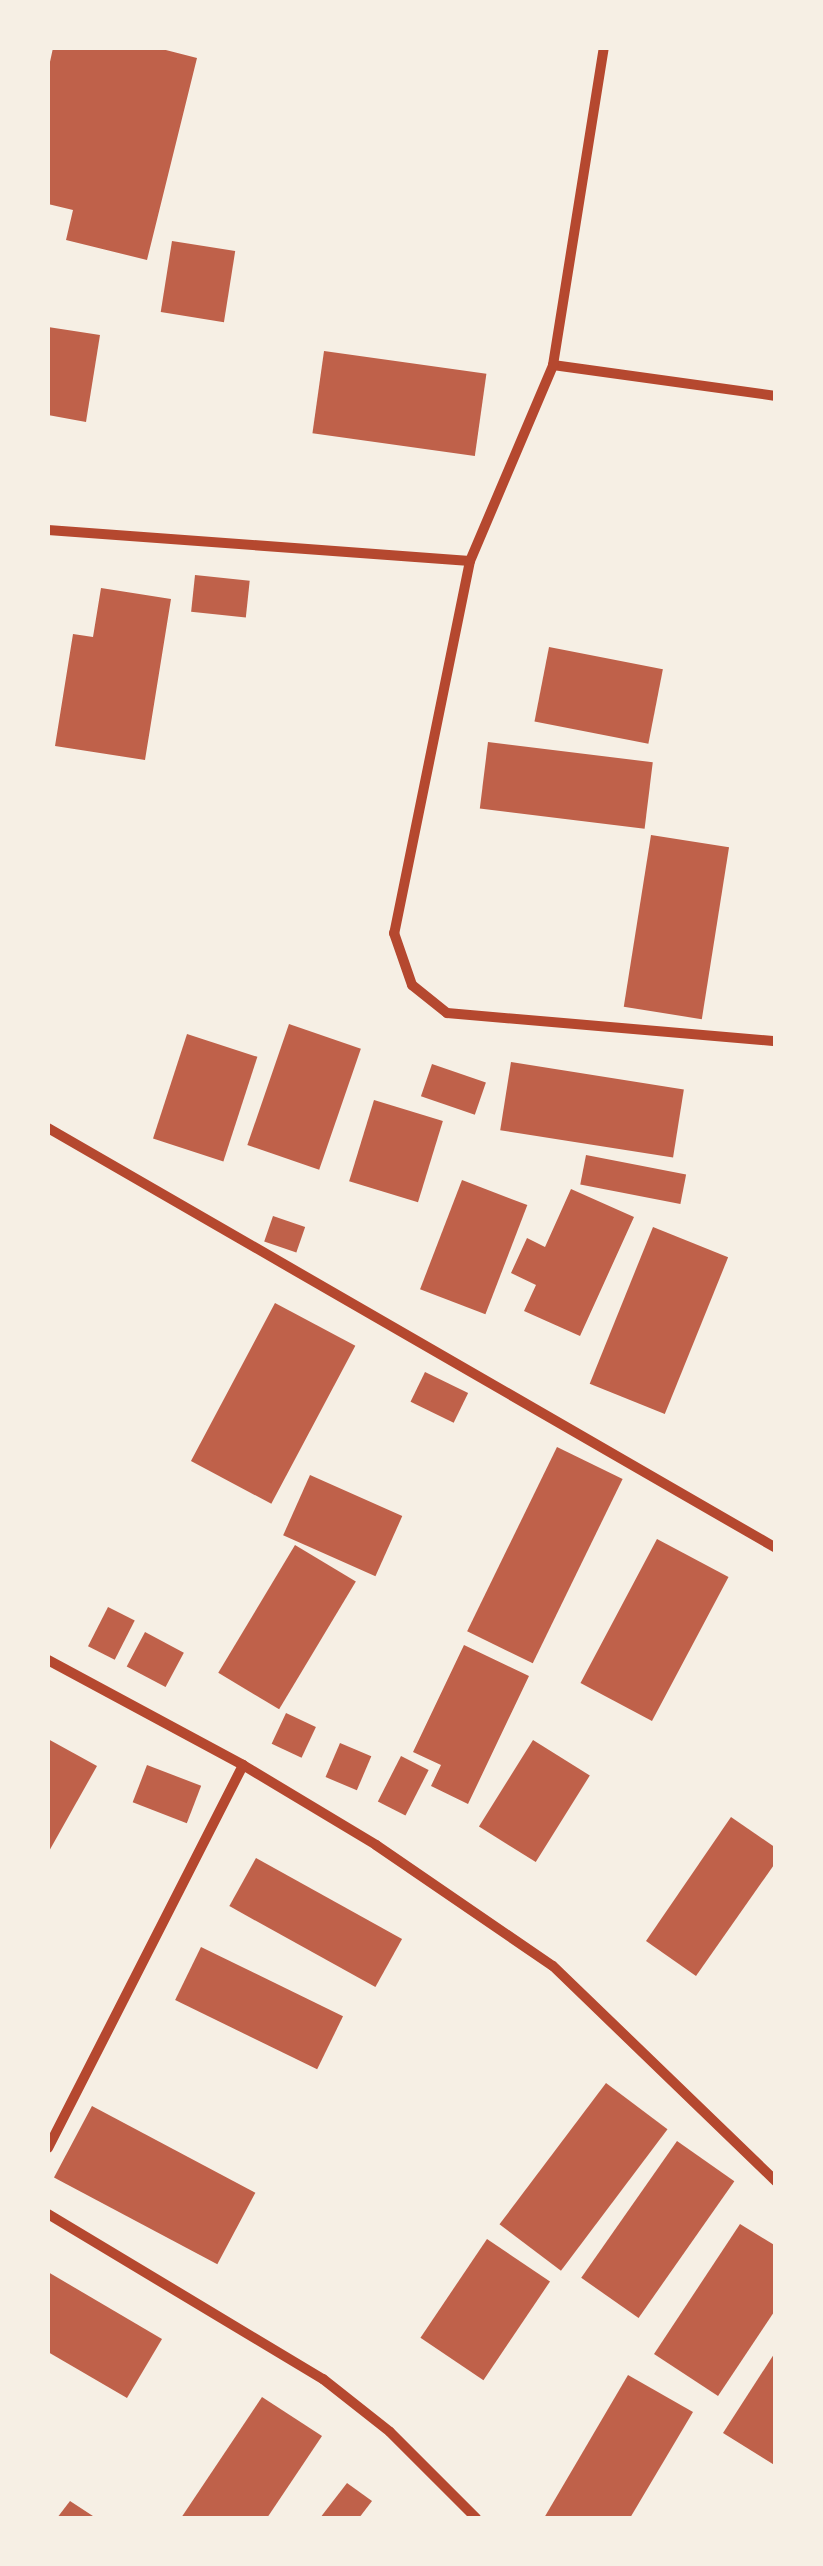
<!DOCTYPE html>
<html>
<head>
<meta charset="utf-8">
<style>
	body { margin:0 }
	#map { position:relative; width:823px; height:2566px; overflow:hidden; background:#f6efe4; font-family:Karla,sans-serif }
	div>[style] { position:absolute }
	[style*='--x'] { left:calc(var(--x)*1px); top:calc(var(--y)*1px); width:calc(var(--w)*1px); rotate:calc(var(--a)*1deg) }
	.building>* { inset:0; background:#bf614a; transform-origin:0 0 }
	.minor>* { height:10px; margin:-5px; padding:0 5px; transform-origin:5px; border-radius:5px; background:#b5482f }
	span { translate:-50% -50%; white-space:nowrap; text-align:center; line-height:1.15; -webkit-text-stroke:8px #f6efe4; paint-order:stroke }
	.frame { position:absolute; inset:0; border:50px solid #f6efe4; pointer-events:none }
</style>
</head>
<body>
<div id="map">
	<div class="building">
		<div style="clip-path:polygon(53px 48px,158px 48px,197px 58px,147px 260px,66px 240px,73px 210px,48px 204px,48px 71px)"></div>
		<div style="left:172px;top:241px;width:64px;height:72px;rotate:9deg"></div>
		<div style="clip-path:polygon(48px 327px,100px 335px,86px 422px,48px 415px)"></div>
		<div style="left:324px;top:351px;width:164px;height:83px;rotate:8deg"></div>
		<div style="left:195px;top:575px;width:55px;height:37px;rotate:6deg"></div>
		<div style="clip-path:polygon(101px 588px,171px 599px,145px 760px,55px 746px,73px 634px,93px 637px)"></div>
		<div style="left:549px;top:647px;width:116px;height:76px;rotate:11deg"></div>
		<div style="left:488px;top:742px;width:166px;height:67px;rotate:7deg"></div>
		<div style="left:651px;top:835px;width:79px;height:174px;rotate:9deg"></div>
		<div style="left:289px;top:1024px;width:76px;height:128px;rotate:19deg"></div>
		<div style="left:187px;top:1034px;width:74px;height:110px;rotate:18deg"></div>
		<div style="left:511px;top:1062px;width:175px;height:69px;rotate:9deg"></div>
		<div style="left:432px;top:1064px;width:57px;height:34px;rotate:19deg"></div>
		<div style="left:374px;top:1100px;width:72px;height:85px;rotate:17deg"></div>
		<div style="left:586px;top:1155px;width:102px;height:30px;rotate:11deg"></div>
		<div style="left:462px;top:1180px;width:70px;height:117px;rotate:21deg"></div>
		<div style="clip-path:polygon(571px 1189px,634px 1217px,580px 1336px,524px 1311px,536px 1285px,511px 1273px,527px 1238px,545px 1247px)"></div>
		<div style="left:273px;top:1216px;width:34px;height:27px;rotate:19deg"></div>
		<div style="left:653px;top:1227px;width:81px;height:169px;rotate:22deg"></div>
		<div style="left:275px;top:1303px;width:91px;height:179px;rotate:28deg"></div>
		<div style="left:425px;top:1372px;width:48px;height:33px;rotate:26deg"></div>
		<div style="left:557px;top:1447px;width:73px;height:205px;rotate:26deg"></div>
		<div style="left:310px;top:1475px;width:101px;height:66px;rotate:24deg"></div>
		<div style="left:657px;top:1539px;width:81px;height:163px;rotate:28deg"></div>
		<div style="left:295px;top:1545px;width:71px;height:149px;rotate:31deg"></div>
		<div style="left:108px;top:1607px;width:30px;height:44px;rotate:27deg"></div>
		<div style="left:145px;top:1632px;width:44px;height:39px;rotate:28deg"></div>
		<div style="clip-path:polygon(464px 1645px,529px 1676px,468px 1804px,431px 1786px,441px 1765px,413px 1752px)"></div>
		<div style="left:286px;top:1713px;width:33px;height:34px;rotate:25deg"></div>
		<div style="clip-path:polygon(48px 1739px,97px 1766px,48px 1853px)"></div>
		<div style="left:533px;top:1740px;width:67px;height:102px;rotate:32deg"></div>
		<div style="left:340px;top:1743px;width:34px;height:37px;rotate:23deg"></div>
		<div style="left:401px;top:1756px;width:31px;height:51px;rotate:27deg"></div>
		<div style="left:147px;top:1765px;width:58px;height:40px;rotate:21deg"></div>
		<div style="clip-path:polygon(731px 1817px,776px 1848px,776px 1862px,696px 1976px,646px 1941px)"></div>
		<div style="left:256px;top:1858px;width:167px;height:55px;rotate:29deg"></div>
		<div style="left:201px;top:1947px;width:158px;height:59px;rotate:26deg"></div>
		<div style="left:606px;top:2083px;width:77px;height:177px;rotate:37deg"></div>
		<div style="left:92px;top:2106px;width:185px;height:81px;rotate:28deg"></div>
		<div style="left:677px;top:2141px;width:70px;height:167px;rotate:35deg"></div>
		<div style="clip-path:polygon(740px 2224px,776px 2246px,776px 2309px,718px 2396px,654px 2354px)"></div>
		<div style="left:487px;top:2239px;width:76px;height:119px;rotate:34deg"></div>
		<div style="clip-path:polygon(48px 2272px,162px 2339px,127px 2398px,48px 2352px)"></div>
		<div style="clip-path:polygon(776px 2351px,776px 2466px,723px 2433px)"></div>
		<div style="clip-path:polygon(628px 2375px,693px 2412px,630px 2518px,544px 2518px)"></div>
		<div style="clip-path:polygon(262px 2397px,322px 2436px,267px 2518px,181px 2518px)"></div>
		<div style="clip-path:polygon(347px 2483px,372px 2501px,359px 2518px,320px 2518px)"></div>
		<div style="clip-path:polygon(70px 2501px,96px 2518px,57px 2518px)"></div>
	</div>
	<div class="minor">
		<div style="--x:553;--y:365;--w:225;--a:7.9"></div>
		<div style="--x:48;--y:530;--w:423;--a:4.2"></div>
		<div style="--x:470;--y:561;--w:213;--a:-67"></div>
		<div style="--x:553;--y:365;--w:321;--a:-80.9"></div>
		<div style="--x:470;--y:561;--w:380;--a:101.5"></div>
		<div style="--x:394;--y:933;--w:55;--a:70.9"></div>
		<div style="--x:412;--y:985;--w:45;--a:38.7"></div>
		<div style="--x:447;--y:1013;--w:330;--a:4.9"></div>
		<div style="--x:48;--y:1128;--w:840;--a:29.98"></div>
		<div style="--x:48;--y:1660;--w:221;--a:28.3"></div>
		<div style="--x:243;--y:1765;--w:155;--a:31"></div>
		<div style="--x:376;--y:1845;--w:214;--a:34.4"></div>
		<div style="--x:553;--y:1966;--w:310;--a:44"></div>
		<div style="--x:48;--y:2148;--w:430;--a:-63"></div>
		<div style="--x:48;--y:2214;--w:321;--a:31"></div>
		<div style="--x:323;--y:2379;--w:85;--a:38.3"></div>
		<div style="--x:390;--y:2432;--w:122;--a:45"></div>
	</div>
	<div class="frame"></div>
</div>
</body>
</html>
